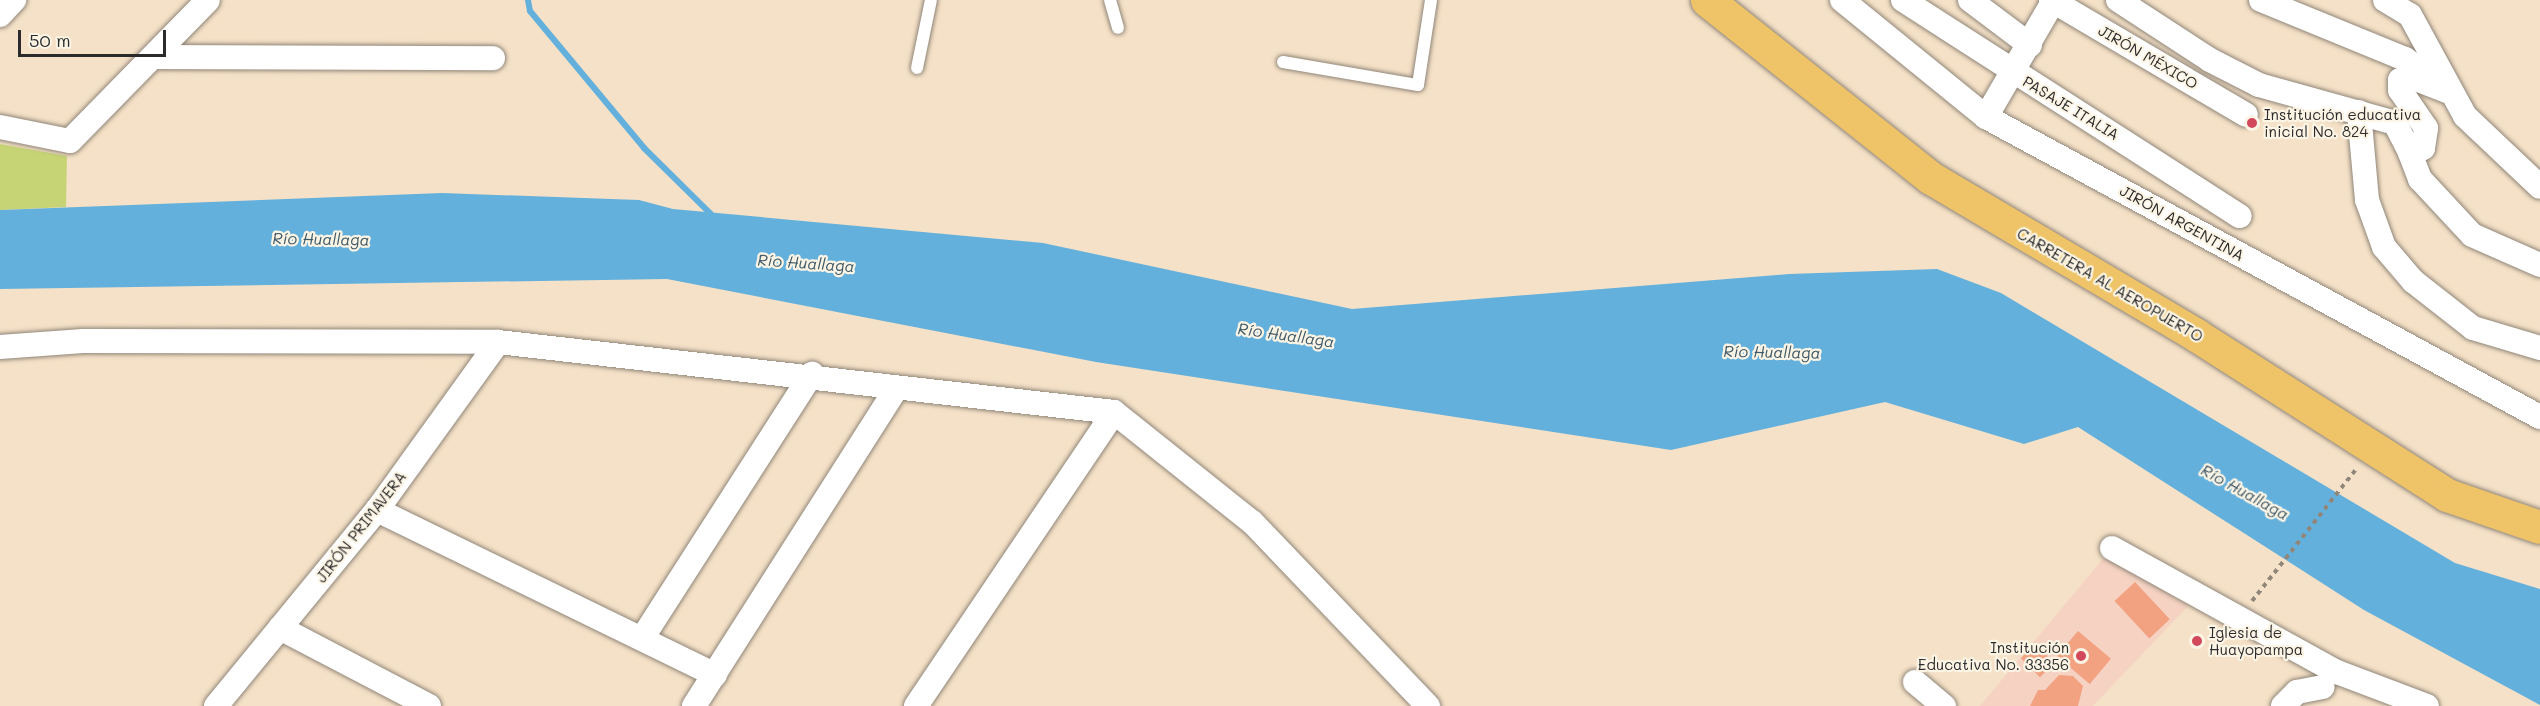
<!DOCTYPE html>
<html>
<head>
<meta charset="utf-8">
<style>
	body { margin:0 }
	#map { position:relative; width:2540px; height:706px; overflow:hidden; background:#f5e1c7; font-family:Mali,sans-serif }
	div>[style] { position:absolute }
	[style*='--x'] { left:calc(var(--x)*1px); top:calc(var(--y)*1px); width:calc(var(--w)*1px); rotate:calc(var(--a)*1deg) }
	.built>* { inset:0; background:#f5d2c2 }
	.green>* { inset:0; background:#c7d475 }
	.water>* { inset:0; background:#64b0dd }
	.stream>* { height:6px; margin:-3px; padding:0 3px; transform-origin:3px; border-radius:3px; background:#64b0dd }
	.building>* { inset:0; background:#f2a181; transform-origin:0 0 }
	.path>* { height:4px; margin-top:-2px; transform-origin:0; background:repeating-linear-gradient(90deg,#908679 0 4.5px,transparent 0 9px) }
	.roads { filter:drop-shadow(0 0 2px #908679) drop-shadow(0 0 2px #908679) }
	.lane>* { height:12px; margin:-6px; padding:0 6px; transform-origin:6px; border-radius:6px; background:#fff }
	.street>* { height:24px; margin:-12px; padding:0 12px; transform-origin:12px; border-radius:12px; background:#fff }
	.primary>* { height:33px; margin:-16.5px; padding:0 16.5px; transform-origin:16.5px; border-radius:16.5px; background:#efc469 }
	.dots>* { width:16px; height:16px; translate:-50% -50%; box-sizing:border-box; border:3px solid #fcf5e5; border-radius:50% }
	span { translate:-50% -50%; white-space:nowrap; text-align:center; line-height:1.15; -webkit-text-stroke:4.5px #fcf5e5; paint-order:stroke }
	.street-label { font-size:15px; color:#2b2b2b }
	.poi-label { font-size:15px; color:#2b2b2b }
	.left { translate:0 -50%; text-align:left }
	.right { translate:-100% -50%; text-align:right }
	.water-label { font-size:16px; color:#3f5a69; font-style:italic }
	.scale { position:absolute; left:18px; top:30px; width:148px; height:27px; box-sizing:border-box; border:3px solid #2b2b2b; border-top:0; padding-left:8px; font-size:18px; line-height:21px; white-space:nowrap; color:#2b2b2b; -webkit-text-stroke:4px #fcf5e5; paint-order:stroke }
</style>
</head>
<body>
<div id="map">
	<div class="built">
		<div style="clip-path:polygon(2106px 555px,2188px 606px,2093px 706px,1980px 706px)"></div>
	</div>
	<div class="green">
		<div style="clip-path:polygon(0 144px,67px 156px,66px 207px,0 210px)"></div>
	</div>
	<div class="water">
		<div style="clip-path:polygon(442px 193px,639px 200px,673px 209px,1043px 243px,1352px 309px,1789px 274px,1937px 269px,2001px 293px,2455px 563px,2540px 589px,2540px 705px,2364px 610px,2078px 427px,2024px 444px,1885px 402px,1671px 450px,1096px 362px,667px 279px,0 289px,0 210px)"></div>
	</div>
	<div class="stream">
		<div style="--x:528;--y:0;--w:11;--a:80"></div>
		<div style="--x:530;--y:11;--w:178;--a:50.2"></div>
		<div style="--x:644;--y:148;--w:98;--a:44.6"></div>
	</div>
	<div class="building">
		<div style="left:2135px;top:582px;width:51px;height:28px;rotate:47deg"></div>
		<div style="left:2078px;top:631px;width:43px;height:33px;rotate:40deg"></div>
		<div style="left:2035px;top:644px;width:27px;height:20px;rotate:45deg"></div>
		<div style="clip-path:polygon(2059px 675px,2073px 676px,2083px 686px,2078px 706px,2030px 706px,2038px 690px,2045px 690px)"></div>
	</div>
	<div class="path">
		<div style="--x:2252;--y:601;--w:169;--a:-51.7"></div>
	</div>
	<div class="roads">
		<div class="lane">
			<div style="--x:1110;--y:0;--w:29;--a:74"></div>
			<div style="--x:1283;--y:62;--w:137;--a:9.7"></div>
			<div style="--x:1418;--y:85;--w:86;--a:-81.3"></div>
			<div style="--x:917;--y:68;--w:69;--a:-78.4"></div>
		</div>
		<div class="street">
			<div style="--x:1842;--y:0;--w:186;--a:39.1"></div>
			<div style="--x:1986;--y:117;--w:630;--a:28.44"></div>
			<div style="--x:1903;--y:0;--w:400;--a:32.7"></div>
			<div style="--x:1970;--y:0;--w:75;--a:36.9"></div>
			<div style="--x:2051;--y:0;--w:226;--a:30.5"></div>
			<div style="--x:2118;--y:0;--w:110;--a:33.1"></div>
			<div style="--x:2210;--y:60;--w:55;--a:27"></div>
			<div style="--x:2259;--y:85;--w:141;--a:15.6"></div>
			<div style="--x:2395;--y:123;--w:34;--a:63"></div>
			<div style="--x:2410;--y:153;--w:14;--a:-21"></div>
			<div style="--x:2423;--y:148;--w:20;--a:-81"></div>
			<div style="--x:2426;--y:128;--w:46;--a:-124.4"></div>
			<div style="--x:2400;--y:90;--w:10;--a:-90"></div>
			<div style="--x:2400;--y:80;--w:11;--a:-15"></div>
			<div style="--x:2411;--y:77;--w:44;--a:21.3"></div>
			<div style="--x:2261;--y:0;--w:156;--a:22.3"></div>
			<div style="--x:2405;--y:59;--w:31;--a:36"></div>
			<div style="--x:2385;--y:0;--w:29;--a:31"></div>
			<div style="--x:2410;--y:15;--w:115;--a:61.4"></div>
			<div style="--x:2465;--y:116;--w:103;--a:43.4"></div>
			<div style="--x:0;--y:15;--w:21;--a:-47"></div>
			<div style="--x:158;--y:57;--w:335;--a:0.2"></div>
			<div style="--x:2359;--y:112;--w:88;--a:84.8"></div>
			<div style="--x:2367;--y:200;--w:50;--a:70.1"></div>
			<div style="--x:2384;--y:247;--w:45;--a:49.5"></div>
			<div style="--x:2413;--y:281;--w:76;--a:38.1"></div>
			<div style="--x:2473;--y:328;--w:70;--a:16.6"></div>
			<div style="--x:1986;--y:117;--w:135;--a:-59.8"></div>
			<div style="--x:0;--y:127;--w:71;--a:11.3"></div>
			<div style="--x:70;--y:141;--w:197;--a:-45.6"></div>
			<div style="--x:2410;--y:153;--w:28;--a:69"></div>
			<div style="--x:2420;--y:179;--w:76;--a:47.1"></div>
			<div style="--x:2472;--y:235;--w:74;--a:23.8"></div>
			<div style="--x:0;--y:347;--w:83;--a:-4.1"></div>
			<div style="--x:83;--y:341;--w:415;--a:0.1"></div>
			<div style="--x:498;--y:342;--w:620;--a:6.48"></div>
			<div style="--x:1114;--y:412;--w:176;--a:38.6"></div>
			<div style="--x:1252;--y:522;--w:255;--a:46.3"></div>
			<div style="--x:377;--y:510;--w:376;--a:26"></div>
			<div style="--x:2112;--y:548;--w:257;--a:28.9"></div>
			<div style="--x:2337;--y:672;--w:96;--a:20.7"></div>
			<div style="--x:280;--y:628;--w:168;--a:27.6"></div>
			<div style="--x:643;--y:637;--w:313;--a:-57.3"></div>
			<div style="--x:1915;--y:682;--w:38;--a:40"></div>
			<div style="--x:216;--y:706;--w:254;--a:-50.6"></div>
			<div style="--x:377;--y:510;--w:207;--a:-54.2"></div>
			<div style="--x:694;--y:706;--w:376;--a:-57.5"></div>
			<div style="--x:916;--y:706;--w:354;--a:-56"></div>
			<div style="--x:2283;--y:706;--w:20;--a:-45"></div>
			<div style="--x:2297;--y:692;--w:26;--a:-11"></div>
		</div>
		<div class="primary">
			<div style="--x:1707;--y:0;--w:286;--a:38.5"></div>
			<div style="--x:1931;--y:178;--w:308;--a:30.6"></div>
			<div style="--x:2196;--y:335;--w:298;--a:32.5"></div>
			<div style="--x:2447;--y:495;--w:98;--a:19"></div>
		</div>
	</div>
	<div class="dots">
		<div style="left:2252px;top:123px;background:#d1495b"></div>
		<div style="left:2197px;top:641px;background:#d1495b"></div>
		<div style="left:2081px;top:656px;background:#d1495b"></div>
	</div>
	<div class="street-label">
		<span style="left:2148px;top:57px;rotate:30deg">JIRÓN MÉXICO</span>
		<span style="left:2071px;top:108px;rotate:31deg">PASAJE ITALIA</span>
		<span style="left:2182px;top:223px;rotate:29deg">JIRÓN ARGENTINA</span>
		<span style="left:2110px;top:285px;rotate:30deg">CARRETERA AL AEROPUERTO</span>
		<span style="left:361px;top:527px;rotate:-52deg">JIRÓN PRIMAVERA</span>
	</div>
	<div class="poi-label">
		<span class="left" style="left:2264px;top:123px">Institución educativa<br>inicial No. 824</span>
		<span class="left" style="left:2209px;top:641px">Iglesia de<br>Huayopampa</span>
		<span class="right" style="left:2069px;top:656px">Institución<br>Educativa No. 33356</span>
	</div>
	<div class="water-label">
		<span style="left:321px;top:239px;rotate:1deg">Río Huallaga</span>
		<span style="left:806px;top:263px;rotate:4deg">Río Huallaga</span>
		<span style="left:1286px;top:335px;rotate:8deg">Río Huallaga</span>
		<span style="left:1772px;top:352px;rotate:1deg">Río Huallaga</span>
		<span style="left:2245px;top:492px;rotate:29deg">Río Huallaga</span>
	</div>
	<div class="scale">50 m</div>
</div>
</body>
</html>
